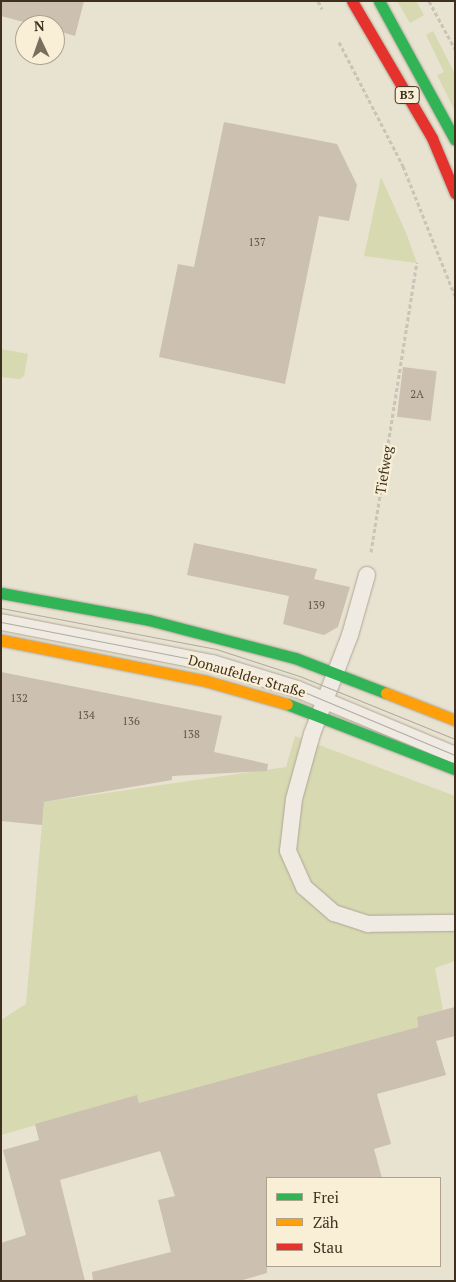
<!DOCTYPE html>
<html>
<head>
<meta charset="utf-8">
<style>
	body { margin:0 }
	#map { position:relative; width:456px; height:1282px; overflow:hidden; background:#e8e2d0; font-family:"PT Serif",serif }
	div>[style] { position:absolute }
	[style*='--x'] { left:calc(var(--x)*1px); top:calc(var(--y)*1px); width:calc(var(--w)*1px); rotate:calc(var(--a)*1deg) }
	.green>* { inset:0; background:#d7d9b1 }
	.building>* { inset:0; background:#ccc0b0; transform-origin:0 0 }
	.path>* { height:3px; margin-top:-1.5px; transform-origin:0; background:repeating-linear-gradient(90deg,#c9c3b8 0 4px,transparent 0 6.5px) }
	.roads { filter:drop-shadow(0 0 1px #aea698) drop-shadow(0 0 1px #aea698) }
	.lane>* { height:16px; margin:-8px; padding:0 8px; transform-origin:8px; border-radius:8px; background:#efebe2 }
	.fast>* { height:11px; margin:-5.5px; padding:0 5.5px; transform-origin:5.5px; border-radius:5.5px; background:#30b455 }
	.slow>* { height:11px; margin:-5.5px; padding:0 5.5px; transform-origin:5.5px; border-radius:5.5px; background:#ff9f0a }
	.jam>* { height:11px; margin:-5.5px; padding:0 5.5px; transform-origin:5.5px; border-radius:5.5px; background:#e5322d }
	.tram>* { height:1px; margin:-0.5px; padding:0 0.5px; transform-origin:0.5px; border-radius:0.5px; background:#afaba1 }
	span { translate:-50% -50%; white-space:nowrap; text-align:center; line-height:1.15; -webkit-text-stroke:4.5px #f8efd6; paint-order:stroke }
	.number-label { font-size:11px; color:#625343 }
	.number-label span { -webkit-text-stroke-width:0 }
	.shield-label span { padding:1px 4px; background:#f8efd6; border:1px solid; border-radius:4px; -webkit-text-stroke-width:0 }
	.shield-label { font-size:12px; color:#3e2f1f; font-weight:700 }
	.street-label { font-size:14px; color:#3e2f1f }
	.frame { position:absolute; inset:0; border:2px solid #3e2f1f; pointer-events:none }
	.legend { position:absolute; left:266px; top:1177px; width:175px; height:90px; box-sizing:border-box; background:#f8efd6; border:1px solid #aea28d; margin:0; padding:6px 9px; list-style:none; font-size:15px; color:#3e2f1f }
	.legend li { display:flex; align-items:center; gap:10px; height:25px }
	.legend b { width:25px; border:1px solid #aea28d }
	.north { position:absolute; left:15px; top:15px; width:50px; height:50px; box-sizing:border-box; background:#f8efd6; border:1px solid #aea28d; border-radius:50%; rotate:357deg; font-size:14px; font-weight:700; line-height:20px; text-align:center; color:#3e2f1f }
	.north::after { content:''; display:block; margin:auto; width:18px; height:22px; background:#7a6e5d; clip-path:polygon(50% 0,100% 100%,50% 72%,0 100%) }
</style>
</head>
<body>
<div id="map">
	<div class="green">
		<div style="clip-path:polygon(397px 1px,416px 1px,424px 15px,410px 23px)"></div>
		<div style="clip-path:polygon(433px 31px,455px 74px,455px 111px,437px 75px,444px 72px,426px 35px)"></div>
		<div style="clip-path:polygon(381px 177px,406px 233px,417px 263px,364px 256px)"></div>
		<div style="clip-path:polygon(1px 349px,28px 354px,24px 376px,20px 379px,1px 377px)"></div>
		<div style="clip-path:polygon(295px 736px,455px 796px,455px 961px,435px 968px,443px 1010px,417px 1017px,418px 1027px,139px 1103px,137px 1096px,1px 1135px,1px 1020px,26px 1004px,44px 802px,286px 767px)"></div>
	</div>
	<div class="building">
		<div style="clip-path:polygon(1px 1px,84px 1px,75px 36px,55px 30px,55px 25px,35px 25px,1px 16px)"></div>
		<div style="clip-path:polygon(224px 122px,337px 144px,357px 185px,349px 221px,319px 216px,285px 384px,159px 357px,178px 264px,194px 267px)"></div>
		<div style="left:403px;top:367px;width:34px;height:50px;rotate:7deg"></div>
		<div style="clip-path:polygon(194px 543px,317px 569px,314px 579px,350px 587px,338px 627px,324px 635px,283px 624px,289px 596px,187px 575px)"></div>
		<div style="clip-path:polygon(1px 672px,222px 716px,214px 752px,268px 764px,267px 771px,172px 776px,172px 780px,44px 802px,42px 825px,1px 821px)"></div>
		<div style="clip-path:polygon(455px 1007px,455px 1036px,436px 1041px,446px 1075px,377px 1094px,391px 1144px,374px 1149px,382px 1178px,267px 1178px,267px 1273px,239px 1281px,93px 1281px,92px 1272px,171px 1252px,158px 1200px,175px 1196px,160px 1151px,60px 1180px,85px 1281px,1px 1281px,1px 1243px,26px 1235px,3px 1150px,39px 1140px,35px 1124px,137px 1095px,139px 1103px,418px 1027px,417px 1017px)"></div>
	</div>
	<div class="path">
		<div style="--x:318;--y:1;--w:9;--a:63"></div>
		<div style="--x:429;--y:1;--w:55;--a:61.6"></div>
		<div style="--x:339;--y:42;--w:140;--a:62.7"></div>
		<div style="--x:403;--y:166;--w:140;--a:68.2"></div>
		<div style="--x:371;--y:552;--w:293;--a:-81"></div>
	</div>
	<div class="roads">
		<div class="lane">
			<div style="--x:367;--y:575;--w:62;--a:105.8"></div>
			<div style="--x:350;--y:635;--w:106;--a:111"></div>
			<div style="--x:312;--y:734;--w:67;--a:105.5"></div>
			<div style="--x:294;--y:799;--w:52;--a:96.6"></div>
			<div style="--x:288;--y:851;--w:39;--a:66"></div>
			<div style="--x:304;--y:887;--w:40;--a:41"></div>
			<div style="--x:334;--y:913;--w:36;--a:18"></div>
			<div style="--x:368;--y:924;--w:87;--a:-0.7"></div>
			<div style="--x:1;--y:622;--w:215;--a:11"></div>
			<div style="--x:212;--y:663;--w:89;--a:17"></div>
			<div style="--x:297;--y:689;--w:171;--a:22.7"></div>
		</div>
		<div class="fast">
			<div style="--x:379;--y:1;--w:158;--a:61.3"></div>
			<div style="--x:1;--y:593;--w:150;--a:10.3"></div>
			<div style="--x:149;--y:620;--w:151;--a:14.6"></div>
			<div style="--x:295;--y:658;--w:97;--a:21"></div>
			<div style="--x:287;--y:704;--w:180;--a:21.2"></div>
		</div>
		<div class="slow">
			<div style="--x:1;--y:640;--w:209;--a:11.3"></div>
			<div style="--x:206;--y:681;--w:84;--a:15.9"></div>
			<div style="--x:386;--y:693;--w:74;--a:21.4"></div>
		</div>
		<div class="jam">
			<div style="--x:352;--y:1;--w:159;--a:59.7"></div>
			<div style="--x:432;--y:138;--w:60;--a:67.3"></div>
		</div>
	</div>
	<div class="tram">
		<div style="--x:1;--y:608;--w:219;--a:10.8"></div>
		<div style="--x:216;--y:649;--w:90;--a:18"></div>
		<div style="--x:302;--y:677;--w:165;--a:22.1"></div>
		<div style="--x:1;--y:622;--w:215;--a:11"></div>
		<div style="--x:212;--y:663;--w:89;--a:17"></div>
		<div style="--x:297;--y:689;--w:171;--a:22.7"></div>
	</div>
	<div class="number-label">
		<span style="left:257px;top:242px">137</span>
		<span style="left:417px;top:394px">2A</span>
		<span style="left:316px;top:605px">139</span>
		<span style="left:19px;top:698px">132</span>
		<span style="left:86px;top:715px">134</span>
		<span style="left:131px;top:721px">136</span>
		<span style="left:191px;top:734px">138</span>
	</div>
	<div class="shield-label">
		<span style="left:407px;top:95px">B3</span>
	</div>
	<div class="street-label">
		<span style="left:384px;top:470px;rotate:-81deg">Tiefweg</span>
		<span style="left:247px;top:676px;rotate:16deg">Donaufelder Straße</span>
	</div>
	<div class="frame"></div>
	<ul class="legend">
	<li><b style="height:6px;background:#30b455"></b>Frei</li>
	<li><b style="height:6px;background:#ff9f0a"></b>Zäh</li>
	<li><b style="height:6px;background:#e5322d"></b>Stau</li>
	</ul>
	<div class="north">N</div>
</div>
</body>
</html>
